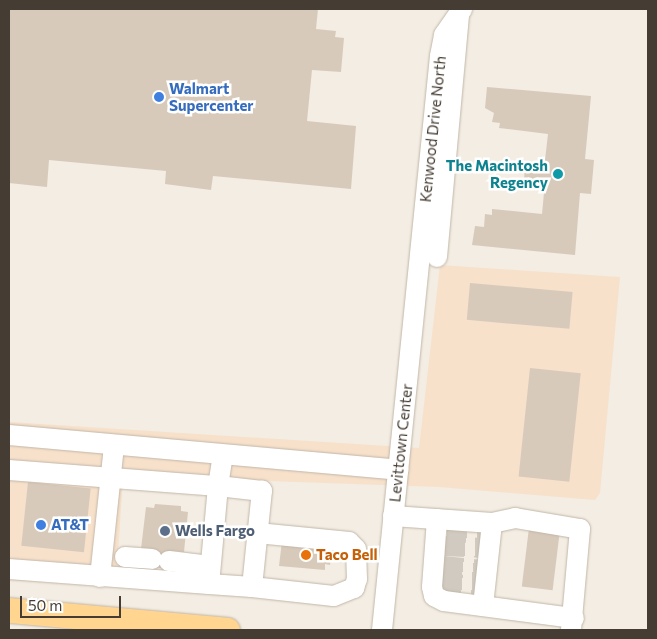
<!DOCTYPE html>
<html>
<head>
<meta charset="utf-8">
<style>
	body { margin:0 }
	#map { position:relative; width:657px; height:639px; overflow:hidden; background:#f3ede3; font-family:Commissioner,sans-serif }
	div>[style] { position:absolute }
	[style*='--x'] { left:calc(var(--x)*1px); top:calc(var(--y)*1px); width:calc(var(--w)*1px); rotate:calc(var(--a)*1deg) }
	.commercial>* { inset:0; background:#f7e1cb }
	.building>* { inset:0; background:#d8caba; transform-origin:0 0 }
	.minor-tunnel>* { height:20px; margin-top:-10px; transform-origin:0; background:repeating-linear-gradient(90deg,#d0cac0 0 20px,transparent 0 30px) }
	.roads { filter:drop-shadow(0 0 1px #c2b6a8) drop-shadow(0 0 1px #c2b6a8) }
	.minor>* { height:20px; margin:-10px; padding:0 10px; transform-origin:10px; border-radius:10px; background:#fff }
	.major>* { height:25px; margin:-12.5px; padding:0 12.5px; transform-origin:12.5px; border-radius:12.5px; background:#ffd590 }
	.dots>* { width:14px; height:14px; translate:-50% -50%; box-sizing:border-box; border:2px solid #fff; border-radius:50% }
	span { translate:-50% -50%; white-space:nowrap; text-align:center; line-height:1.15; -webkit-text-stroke:5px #fff; paint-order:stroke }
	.shop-label { font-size:15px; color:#366cbe; font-weight:700 }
	.left { translate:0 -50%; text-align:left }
	.street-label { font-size:15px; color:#453c33 }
	.culture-label { font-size:15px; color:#0d838f; font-weight:700 }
	.right { translate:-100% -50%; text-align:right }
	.service-label { font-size:15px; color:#4e5e75; font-weight:700 }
	.food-label { font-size:15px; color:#c56008; font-weight:700 }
	.frame { position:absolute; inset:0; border:10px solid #453c33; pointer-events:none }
	.scale { position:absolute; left:20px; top:596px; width:101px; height:22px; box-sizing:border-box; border:2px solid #453c33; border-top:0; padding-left:6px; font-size:15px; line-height:18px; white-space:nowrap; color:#453c33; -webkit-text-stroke:4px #fff; paint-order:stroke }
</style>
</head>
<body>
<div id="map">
	<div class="commercial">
		<div style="clip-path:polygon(440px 265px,620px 277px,600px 493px,595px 500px,439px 487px,123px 476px,116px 586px,9px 580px,9px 422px,419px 448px)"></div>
	</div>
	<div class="building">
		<div style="clip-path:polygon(9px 9px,318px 9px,316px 29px,336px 31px,335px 37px,344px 38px,341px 72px,312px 70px,307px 121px,356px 126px,351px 189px,213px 176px,211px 190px,165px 184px,166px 171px,49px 160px,47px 187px,9px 183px)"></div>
		<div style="clip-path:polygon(487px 87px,591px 96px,585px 159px,594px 160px,591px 194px,580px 193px,575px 255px,472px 245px,475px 226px,484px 227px,485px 214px,492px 215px,492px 209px,542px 214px,545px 182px,524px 180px,525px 166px,537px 167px,538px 160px,545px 160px,548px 134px,499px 128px,500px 123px,492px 122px,494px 113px,485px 108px)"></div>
		<div style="left:470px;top:283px;width:103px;height:37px;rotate:5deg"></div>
		<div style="left:530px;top:368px;width:51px;height:109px;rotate:6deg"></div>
		<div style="left:28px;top:482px;width:63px;height:64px;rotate:6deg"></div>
		<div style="clip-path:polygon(155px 504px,181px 506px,181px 511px,188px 512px,184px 552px,170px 551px,168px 569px,151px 567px,141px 549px,146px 507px,154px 508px)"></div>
		<div style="left:529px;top:528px;width:31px;height:59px;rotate:7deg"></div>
		<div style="clip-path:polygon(282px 541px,332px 546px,330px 565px,325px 564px,325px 570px,279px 566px)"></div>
	</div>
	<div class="minor-tunnel">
		<div style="--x:447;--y:531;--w:35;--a:5"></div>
		<div style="--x:445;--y:546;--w:36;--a:3"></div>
		<div style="--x:443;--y:566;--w:36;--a:6"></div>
		<div style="--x:442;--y:583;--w:36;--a:5"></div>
	</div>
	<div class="roads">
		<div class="minor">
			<div style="--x:437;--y:257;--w:244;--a:-84.8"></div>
			<div style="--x:9;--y:435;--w:391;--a:5.1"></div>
			<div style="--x:9;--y:470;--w:210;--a:4.4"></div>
			<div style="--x:218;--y:486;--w:98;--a:95.2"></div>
			<div style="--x:209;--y:584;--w:201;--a:-175.7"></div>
			<div style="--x:393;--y:516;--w:99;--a:4"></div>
			<div style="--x:492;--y:523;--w:24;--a:-12"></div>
			<div style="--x:515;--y:518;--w:66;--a:9.6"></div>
			<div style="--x:580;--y:529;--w:101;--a:95.1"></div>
			<div style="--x:437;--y:519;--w:68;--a:94.2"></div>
			<div style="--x:432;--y:587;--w:9;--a:77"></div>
			<div style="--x:434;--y:596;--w:11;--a:27"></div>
			<div style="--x:444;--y:601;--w:131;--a:7.5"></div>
			<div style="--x:125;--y:557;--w:27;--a:4"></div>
			<div style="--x:169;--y:561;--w:41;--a:7"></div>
			<div style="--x:100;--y:577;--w:132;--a:-83.9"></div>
			<div style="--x:209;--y:584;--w:43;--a:4"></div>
			<div style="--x:252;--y:587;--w:97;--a:-84.1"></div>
			<div style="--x:262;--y:491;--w:44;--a:-173.5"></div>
			<div style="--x:218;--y:486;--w:31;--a:-81"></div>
			<div style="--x:252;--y:587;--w:82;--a:6.3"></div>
			<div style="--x:334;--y:596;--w:22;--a:-22"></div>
			<div style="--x:354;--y:588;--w:9;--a:-72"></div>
			<div style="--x:357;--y:579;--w:30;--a:-92"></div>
			<div style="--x:356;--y:549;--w:10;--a:-135"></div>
			<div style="--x:349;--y:542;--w:92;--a:-174.4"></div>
			<div style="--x:483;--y:606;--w:83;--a:-83.8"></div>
			<div style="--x:382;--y:630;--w:577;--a:-84.23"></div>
			<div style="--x:440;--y:56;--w:21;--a:-79"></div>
			<div style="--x:444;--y:35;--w:32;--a:-55"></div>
		</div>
		<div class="major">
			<div style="--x:9;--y:610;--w:219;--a:5.2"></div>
		</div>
	</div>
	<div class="dots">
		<div style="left:159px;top:97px;background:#3f7fe0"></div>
		<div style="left:558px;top:174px;background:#0f9aa8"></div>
		<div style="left:41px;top:525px;background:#3f7fe0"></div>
		<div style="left:165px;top:531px;background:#5c6f8a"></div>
		<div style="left:306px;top:555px;background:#e8710a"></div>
	</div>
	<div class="shop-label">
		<span class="left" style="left:169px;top:97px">Walmart<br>Supercenter</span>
		<span class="left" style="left:51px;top:525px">AT&amp;T</span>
	</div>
	<div class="street-label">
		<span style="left:433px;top:129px;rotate:-84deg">Kenwood Drive North</span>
		<span style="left:401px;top:443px;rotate:-84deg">Levittown Center</span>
	</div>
	<div class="culture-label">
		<span class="right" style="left:548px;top:174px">The Macintosh<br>Regency</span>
	</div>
	<div class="service-label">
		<span class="left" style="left:175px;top:531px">Wells Fargo</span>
	</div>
	<div class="food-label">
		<span class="left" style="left:316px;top:555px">Taco Bell</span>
	</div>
	<div class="frame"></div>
	<div class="scale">50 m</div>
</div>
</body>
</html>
